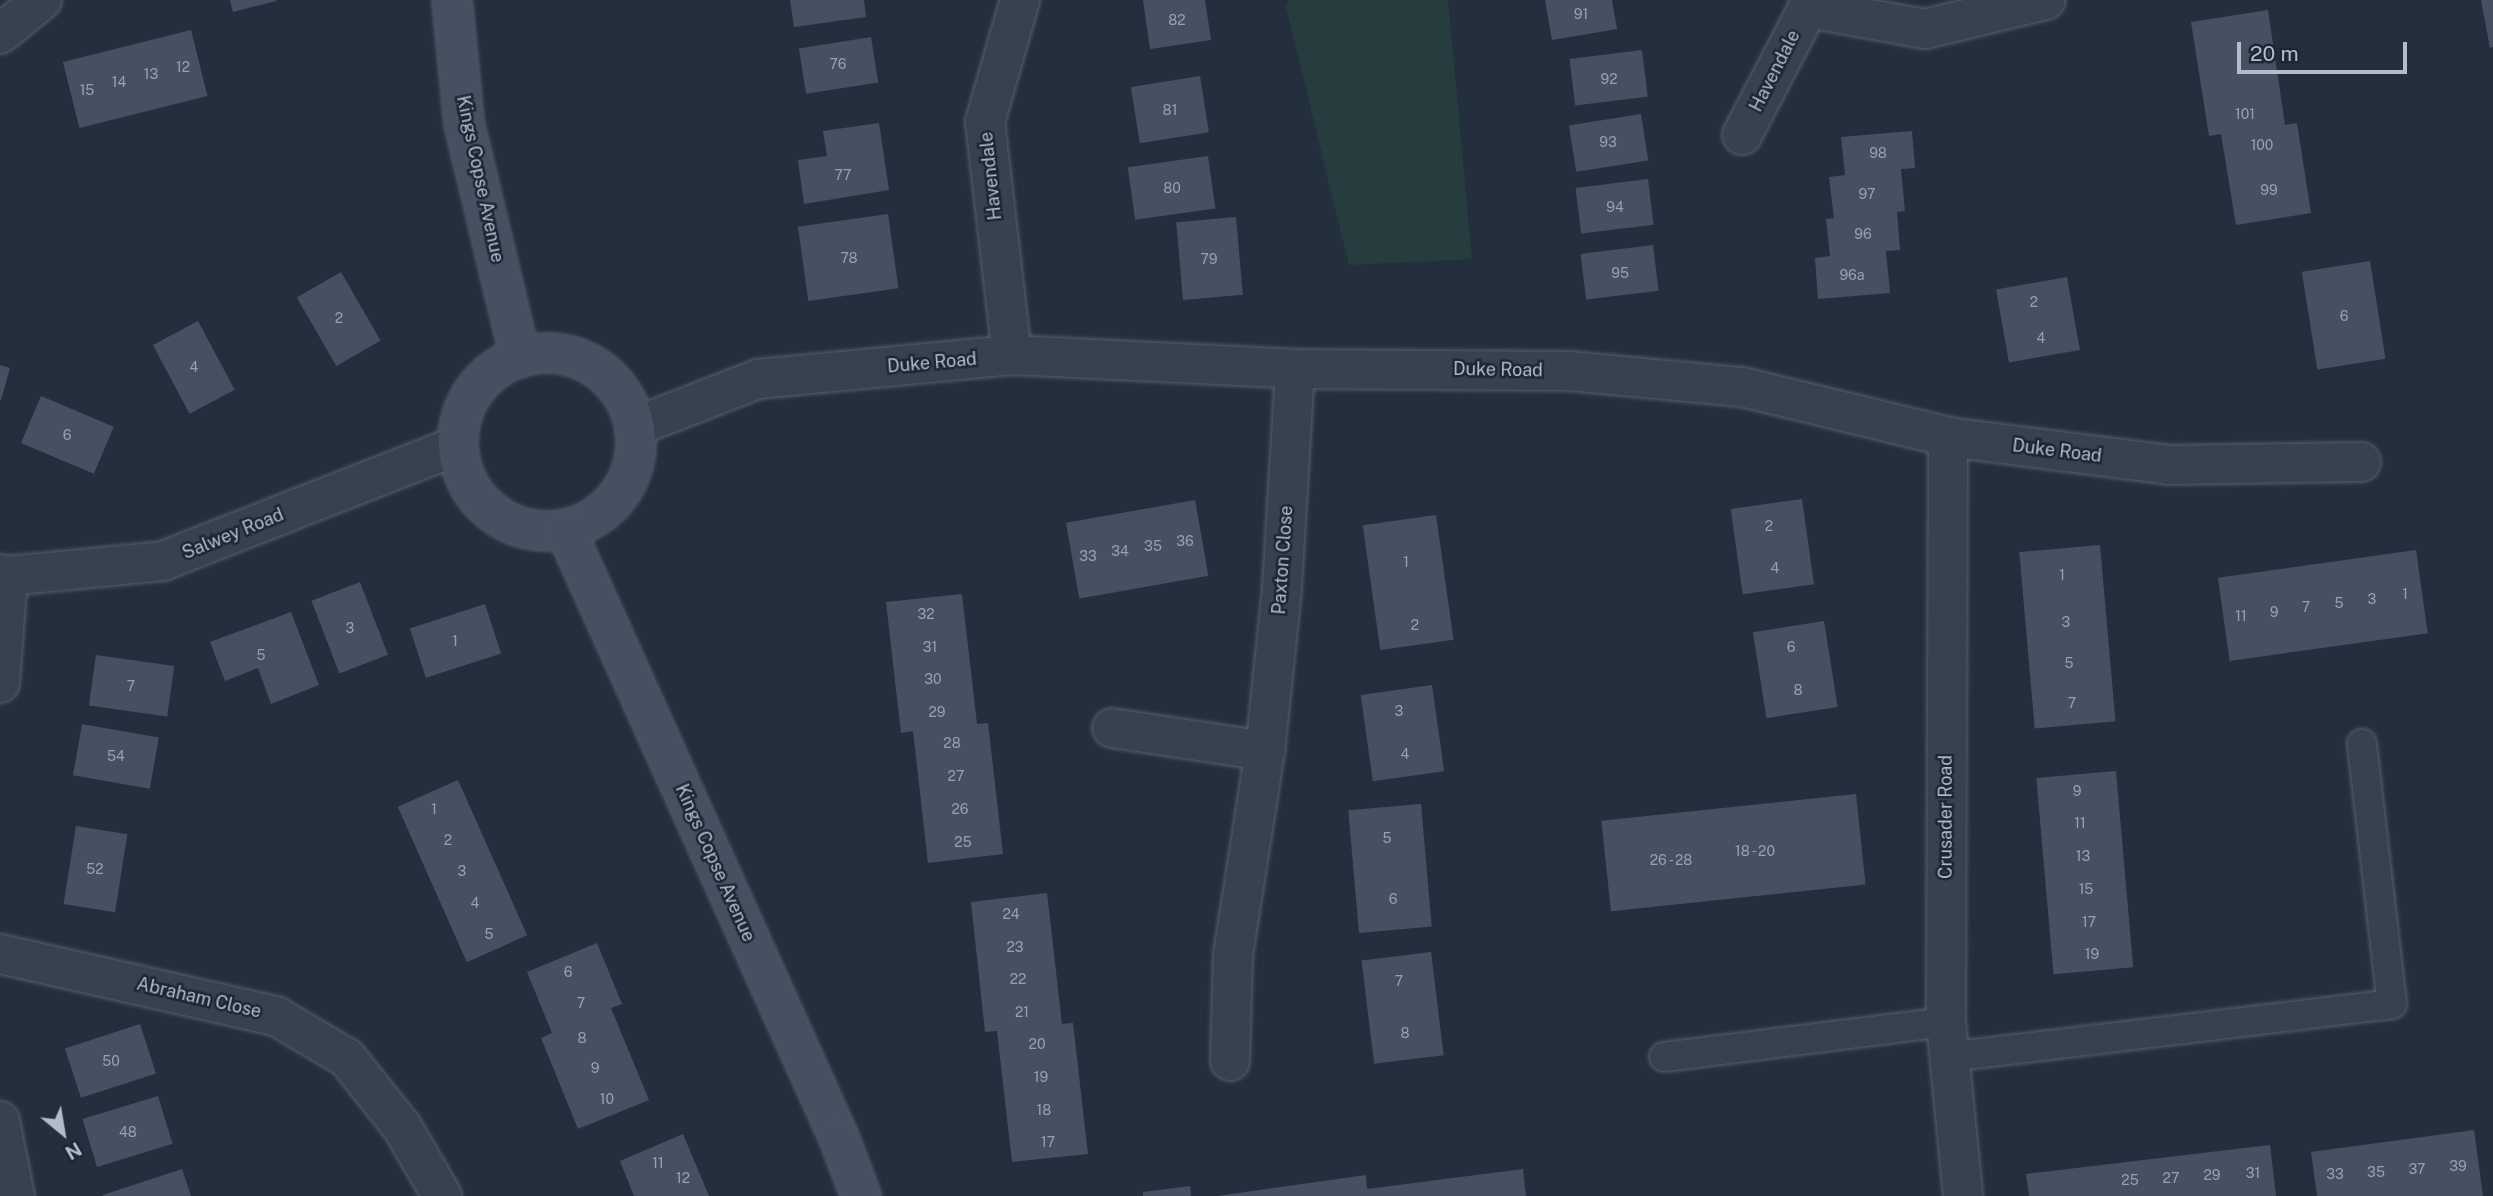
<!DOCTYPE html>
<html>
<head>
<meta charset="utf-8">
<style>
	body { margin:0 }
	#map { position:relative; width:2493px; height:1196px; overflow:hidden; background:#242f3e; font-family:"Public Sans",sans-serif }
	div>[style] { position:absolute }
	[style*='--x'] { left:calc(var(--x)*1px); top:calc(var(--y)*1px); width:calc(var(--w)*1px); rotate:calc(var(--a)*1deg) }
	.green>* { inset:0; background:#263c3f }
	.building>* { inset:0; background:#455162; transform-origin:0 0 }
	.roads { filter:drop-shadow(0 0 2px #565f6c) drop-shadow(0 0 2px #565f6c) }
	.lane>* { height:28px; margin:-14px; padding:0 14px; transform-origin:14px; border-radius:14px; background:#38414e }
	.street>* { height:38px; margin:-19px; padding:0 19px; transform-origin:19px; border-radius:19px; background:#38414e }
	.secondary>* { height:38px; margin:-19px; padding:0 19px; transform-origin:19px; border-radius:19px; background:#465061 }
	.secondary>.ring { margin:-19px; padding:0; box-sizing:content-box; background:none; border:38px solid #465061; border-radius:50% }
	span { translate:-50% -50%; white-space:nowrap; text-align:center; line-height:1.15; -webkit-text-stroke:5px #1d2633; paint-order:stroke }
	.number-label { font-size:14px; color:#98a1af }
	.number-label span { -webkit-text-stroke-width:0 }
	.street-label { font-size:18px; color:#b4bcc9 }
	.north { position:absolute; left:28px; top:1098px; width:70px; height:70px; -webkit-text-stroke:5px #1d2633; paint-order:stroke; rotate:150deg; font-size:19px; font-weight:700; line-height:28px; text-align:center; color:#b4bcc9 }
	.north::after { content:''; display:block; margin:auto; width:24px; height:32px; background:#b4bcc9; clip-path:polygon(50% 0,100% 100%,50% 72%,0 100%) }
	.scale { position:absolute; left:2237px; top:42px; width:170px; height:32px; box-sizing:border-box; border:4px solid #b4bcc9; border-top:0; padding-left:9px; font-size:21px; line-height:24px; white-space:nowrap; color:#b4bcc9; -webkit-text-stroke:5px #1d2633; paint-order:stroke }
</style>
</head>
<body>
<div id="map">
	<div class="green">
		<div style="clip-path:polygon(1289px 0,1448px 0,1472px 259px,1349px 265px,1286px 7px)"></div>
	</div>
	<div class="building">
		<div style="clip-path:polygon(230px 0,276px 0,276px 1px,233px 12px)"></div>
		<div style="clip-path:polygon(790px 0,864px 0,866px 17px,794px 27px)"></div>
		<div style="clip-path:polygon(1143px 0,1205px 0,1211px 40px,1150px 49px)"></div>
		<div style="clip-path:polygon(1545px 0,1612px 0,1617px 29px,1552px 40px)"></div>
		<div style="clip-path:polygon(2481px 0,2493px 0,2493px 47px,2490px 48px)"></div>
		<div style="clip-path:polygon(2268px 10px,2285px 125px,2297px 123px,2311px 213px,2236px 225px,2221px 134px,2209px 136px,2191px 22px)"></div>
		<div style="left:191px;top:30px;width:68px;height:132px;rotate:76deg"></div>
		<div style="left:871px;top:37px;width:46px;height:73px;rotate:81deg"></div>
		<div style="left:1642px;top:50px;width:47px;height:73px;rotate:83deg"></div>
		<div style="left:1200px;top:76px;width:57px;height:70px;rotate:81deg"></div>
		<div style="left:1641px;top:114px;width:47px;height:73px;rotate:81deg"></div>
		<div style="clip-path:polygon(879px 123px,889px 190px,804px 204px,798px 160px,827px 156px,823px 131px)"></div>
		<div style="clip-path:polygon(1912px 131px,1915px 168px,1901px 169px,1905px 211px,1897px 212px,1900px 250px,1886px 251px,1890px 293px,1818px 299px,1815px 258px,1830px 256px,1826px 219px,1834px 218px,1829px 177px,1845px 175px,1841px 137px)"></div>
		<div style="left:1208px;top:156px;width:53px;height:81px;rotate:82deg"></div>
		<div style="left:1648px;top:179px;width:46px;height:73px;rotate:83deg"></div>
		<div style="left:888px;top:214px;width:75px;height:91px;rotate:82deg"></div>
		<div style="left:1236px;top:217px;width:78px;height:60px;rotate:85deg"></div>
		<div style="left:1653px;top:245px;width:46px;height:73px;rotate:83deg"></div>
		<div style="left:2370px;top:261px;width:99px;height:69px;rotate:81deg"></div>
		<div style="left:341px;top:272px;width:79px;height:51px;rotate:60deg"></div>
		<div style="left:2067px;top:277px;width:74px;height:72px;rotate:80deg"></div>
		<div style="left:198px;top:321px;width:78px;height:51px;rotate:62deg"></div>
		<div style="clip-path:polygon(0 365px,10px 368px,1px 400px,0 400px)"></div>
		<div style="left:41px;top:396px;width:79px;height:51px;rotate:23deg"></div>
		<div style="left:1802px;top:499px;width:86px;height:72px;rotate:82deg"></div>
		<div style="left:1195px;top:500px;width:77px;height:131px;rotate:80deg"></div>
		<div style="left:1436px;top:515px;width:126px;height:74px;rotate:82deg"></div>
		<div style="left:2100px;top:545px;width:177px;height:81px;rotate:85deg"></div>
		<div style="left:2416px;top:550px;width:84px;height:200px;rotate:82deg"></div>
		<div style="left:360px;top:582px;width:78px;height:52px;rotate:69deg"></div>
		<div style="clip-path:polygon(962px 594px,977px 724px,988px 723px,1003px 854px,928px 863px,913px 731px,901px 733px,886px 602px)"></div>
		<div style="left:485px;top:604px;width:52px;height:79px;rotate:72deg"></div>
		<div style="clip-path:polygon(291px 612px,319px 685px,271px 704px,258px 668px,225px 681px,210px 642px)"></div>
		<div style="left:1824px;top:621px;width:87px;height:72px;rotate:81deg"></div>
		<div style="left:96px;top:655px;width:79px;height:51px;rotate:8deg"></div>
		<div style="left:1432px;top:685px;width:87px;height:72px;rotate:82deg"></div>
		<div style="left:82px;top:724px;width:78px;height:52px;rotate:10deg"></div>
		<div style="left:2116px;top:771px;width:197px;height:80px;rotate:85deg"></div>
		<div style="left:458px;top:780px;width:170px;height:66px;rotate:66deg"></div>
		<div style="left:1856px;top:794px;width:91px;height:256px;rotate:84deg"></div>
		<div style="left:1421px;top:804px;width:123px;height:73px;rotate:85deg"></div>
		<div style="left:76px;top:826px;width:52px;height:79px;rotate:9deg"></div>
		<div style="clip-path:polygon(1047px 893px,1062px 1024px,1073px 1023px,1088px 1154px,1012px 1162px,997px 1031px,985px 1032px,971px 902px)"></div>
		<div style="clip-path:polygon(597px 943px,622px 1004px,611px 1008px,649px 1100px,578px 1129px,541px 1038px,552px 1033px,527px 972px)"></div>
		<div style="left:1431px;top:952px;width:104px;height:70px;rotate:83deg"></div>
		<div style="left:140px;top:1024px;width:52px;height:79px;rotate:72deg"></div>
		<div style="left:158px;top:1096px;width:50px;height:79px;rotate:73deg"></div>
		<div style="clip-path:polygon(2474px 1130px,2483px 1196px,2317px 1196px,2311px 1152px)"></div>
		<div style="clip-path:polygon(683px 1134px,709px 1196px,634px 1196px,620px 1161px)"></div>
		<div style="clip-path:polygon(2270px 1145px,2276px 1196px,2029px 1196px,2026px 1174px)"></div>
		<div style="clip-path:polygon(182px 1169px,191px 1196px,103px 1196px,103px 1195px)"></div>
		<div style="clip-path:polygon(1523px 1169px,1526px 1196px,1217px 1196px,1366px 1175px,1367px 1189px)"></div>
		<div style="clip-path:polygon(1190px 1186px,1191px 1196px,1143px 1196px,1143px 1192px)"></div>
	</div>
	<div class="roads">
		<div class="lane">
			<div style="--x:1664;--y:1057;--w:284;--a:-7.1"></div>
			<div style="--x:1949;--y:1057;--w:446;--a:-6.8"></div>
			<div style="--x:2392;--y:1004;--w:262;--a:-96.6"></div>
		</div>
		<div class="street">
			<div style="--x:1809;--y:0;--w:8;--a:97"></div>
			<div style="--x:1808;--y:8;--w:119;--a:10.2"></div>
			<div style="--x:1925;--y:29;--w:124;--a:-13.5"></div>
			<div style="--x:0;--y:34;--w:54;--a:-39"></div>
			<div style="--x:1742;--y:135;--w:143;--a:-62.5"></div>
			<div style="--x:1012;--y:355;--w:235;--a:-96.6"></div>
			<div style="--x:985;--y:122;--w:127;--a:-74"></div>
			<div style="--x:637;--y:426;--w:130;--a:-21.2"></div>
			<div style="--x:758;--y:379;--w:255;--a:-5.4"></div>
			<div style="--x:1012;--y:355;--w:283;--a:2.8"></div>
			<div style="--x:1295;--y:369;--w:274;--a:0.4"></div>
			<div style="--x:1569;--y:371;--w:174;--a:5.3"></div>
			<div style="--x:1742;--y:387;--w:212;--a:13.6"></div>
			<div style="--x:1948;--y:437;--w:223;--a:7.2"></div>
			<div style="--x:2169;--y:465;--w:192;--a:-0.9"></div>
			<div style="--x:1948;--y:437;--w:585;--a:90.2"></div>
			<div style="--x:1946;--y:1022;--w:175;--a:84.4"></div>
			<div style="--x:0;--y:574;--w:8;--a:14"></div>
			<div style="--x:8;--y:576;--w:156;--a:-5.5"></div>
			<div style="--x:163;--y:561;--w:315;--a:-21.4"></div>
			<div style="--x:0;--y:683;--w:107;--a:-85.7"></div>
			<div style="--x:1112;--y:728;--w:155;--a:8.5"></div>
			<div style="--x:0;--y:954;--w:283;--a:12.7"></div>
			<div style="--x:276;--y:1016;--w:82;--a:30.6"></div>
			<div style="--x:347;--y:1058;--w:88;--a:51.4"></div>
			<div style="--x:402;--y:1127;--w:80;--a:59.9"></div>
			<div style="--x:1230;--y:1061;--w:106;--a:-88.4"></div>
			<div style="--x:1233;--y:955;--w:206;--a:-81.1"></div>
			<div style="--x:1265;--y:751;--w:164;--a:-84"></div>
			<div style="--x:1282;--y:588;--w:219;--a:-86.6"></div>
			<div style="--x:0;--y:1121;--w:76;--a:78.7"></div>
		</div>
		<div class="secondary">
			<div style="--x:452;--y:0;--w:124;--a:84.4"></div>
			<div style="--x:464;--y:123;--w:241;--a:76.5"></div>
			<div class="ring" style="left:458px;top:353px;width:140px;height:140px"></div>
			<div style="--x:566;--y:531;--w:666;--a:65.78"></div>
			<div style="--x:839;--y:1138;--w:62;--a:69.2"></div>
		</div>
	</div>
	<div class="number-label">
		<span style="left:1581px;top:14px">91</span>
		<span style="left:1177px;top:20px">82</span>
		<span style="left:838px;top:64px">76</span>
		<span style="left:183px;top:67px">12</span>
		<span style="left:151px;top:74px">13</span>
		<span style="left:1609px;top:79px">92</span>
		<span style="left:119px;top:82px">14</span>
		<span style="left:87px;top:90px">15</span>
		<span style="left:1170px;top:110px">81</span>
		<span style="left:2245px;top:114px">101</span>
		<span style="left:1608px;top:142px">93</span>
		<span style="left:2262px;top:145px">100</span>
		<span style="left:1878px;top:153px">98</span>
		<span style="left:843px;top:175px">77</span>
		<span style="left:1172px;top:188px">80</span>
		<span style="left:2269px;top:190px">99</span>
		<span style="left:1867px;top:194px">97</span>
		<span style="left:1615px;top:207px">94</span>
		<span style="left:1863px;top:234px">96</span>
		<span style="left:849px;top:258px">78</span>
		<span style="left:1209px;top:259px">79</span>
		<span style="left:1620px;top:273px">95</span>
		<span style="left:1852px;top:275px">96a</span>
		<span style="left:2034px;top:302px">2</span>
		<span style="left:2344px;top:316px">6</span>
		<span style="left:339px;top:318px">2</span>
		<span style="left:2041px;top:338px">4</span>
		<span style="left:194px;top:367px">4</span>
		<span style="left:67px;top:435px">6</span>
		<span style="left:1769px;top:526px">2</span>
		<span style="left:1185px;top:541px">36</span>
		<span style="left:1153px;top:546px">35</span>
		<span style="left:1120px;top:551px">34</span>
		<span style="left:1088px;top:556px">33</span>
		<span style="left:1406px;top:562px">1</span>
		<span style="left:1775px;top:568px">4</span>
		<span style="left:2062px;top:575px">1</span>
		<span style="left:2405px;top:594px">1</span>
		<span style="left:2372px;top:599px">3</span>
		<span style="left:2339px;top:603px">5</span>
		<span style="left:2306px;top:607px">7</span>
		<span style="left:2274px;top:612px">9</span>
		<span style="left:926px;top:614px">32</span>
		<span style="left:2241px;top:616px">11</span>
		<span style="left:2066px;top:622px">3</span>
		<span style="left:1415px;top:625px">2</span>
		<span style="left:350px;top:628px">3</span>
		<span style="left:455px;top:641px">1</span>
		<span style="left:930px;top:647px">31</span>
		<span style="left:1791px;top:647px">6</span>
		<span style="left:261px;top:655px">5</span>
		<span style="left:2069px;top:663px">5</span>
		<span style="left:933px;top:679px">30</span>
		<span style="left:131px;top:686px">7</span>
		<span style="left:1798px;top:690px">8</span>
		<span style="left:2072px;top:703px">7</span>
		<span style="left:1399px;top:711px">3</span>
		<span style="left:937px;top:712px">29</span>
		<span style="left:952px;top:743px">28</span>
		<span style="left:1405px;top:754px">4</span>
		<span style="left:116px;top:756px">54</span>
		<span style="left:956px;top:776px">27</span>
		<span style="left:2077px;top:791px">9</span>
		<span style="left:434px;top:809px">1</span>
		<span style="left:960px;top:809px">26</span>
		<span style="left:2080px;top:823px">11</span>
		<span style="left:1387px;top:838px">5</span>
		<span style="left:448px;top:840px">2</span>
		<span style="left:963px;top:842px">25</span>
		<span style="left:1755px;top:851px">18 - 20</span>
		<span style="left:2083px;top:856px">13</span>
		<span style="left:1671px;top:860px">26 - 28</span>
		<span style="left:95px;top:869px">52</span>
		<span style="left:462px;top:871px">3</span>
		<span style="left:2086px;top:889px">15</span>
		<span style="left:1393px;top:899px">6</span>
		<span style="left:475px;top:903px">4</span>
		<span style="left:1011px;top:914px">24</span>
		<span style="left:2089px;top:922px">17</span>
		<span style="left:489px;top:934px">5</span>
		<span style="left:1015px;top:947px">23</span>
		<span style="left:2092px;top:954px">19</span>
		<span style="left:568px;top:972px">6</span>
		<span style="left:1018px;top:979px">22</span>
		<span style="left:1399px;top:981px">7</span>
		<span style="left:581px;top:1003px">7</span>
		<span style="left:1022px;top:1012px">21</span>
		<span style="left:1405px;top:1033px">8</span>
		<span style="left:582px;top:1038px">8</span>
		<span style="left:1037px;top:1044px">20</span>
		<span style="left:111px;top:1061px">50</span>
		<span style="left:595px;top:1068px">9</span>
		<span style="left:1041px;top:1077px">19</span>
		<span style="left:607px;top:1099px">10</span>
		<span style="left:1044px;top:1110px">18</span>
		<span style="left:128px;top:1132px">48</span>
		<span style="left:1048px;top:1142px">17</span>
		<span style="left:658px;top:1163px">11</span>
		<span style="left:2458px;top:1166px">39</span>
		<span style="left:2417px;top:1169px">37</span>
		<span style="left:2376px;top:1172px">35</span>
		<span style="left:2253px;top:1173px">31</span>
		<span style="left:2335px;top:1174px">33</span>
		<span style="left:2212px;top:1175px">29</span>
		<span style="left:683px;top:1178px">12</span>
		<span style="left:2171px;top:1178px">27</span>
		<span style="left:2130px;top:1180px">25</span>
	</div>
	<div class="street-label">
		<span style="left:1775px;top:71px;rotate:-63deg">Havendale</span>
		<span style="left:991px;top:176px;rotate:-96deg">Havendale</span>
		<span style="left:480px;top:179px;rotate:78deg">Kings Copse Avenue</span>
		<span style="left:932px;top:363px;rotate:-5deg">Duke Road</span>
		<span style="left:1498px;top:370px;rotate:1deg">Duke Road</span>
		<span style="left:2057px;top:451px;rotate:7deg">Duke Road</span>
		<span style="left:233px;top:534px;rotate:-22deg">Salwey Road</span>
		<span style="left:1283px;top:560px;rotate:-86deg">Paxton Close</span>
		<span style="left:1946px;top:817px;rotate:-90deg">Crusader Road</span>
		<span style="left:715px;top:863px;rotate:66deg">Kings Copse Avenue</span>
		<span style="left:199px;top:998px;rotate:13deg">Abraham Close</span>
	</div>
	<div class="north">N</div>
	<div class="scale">20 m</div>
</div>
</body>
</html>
